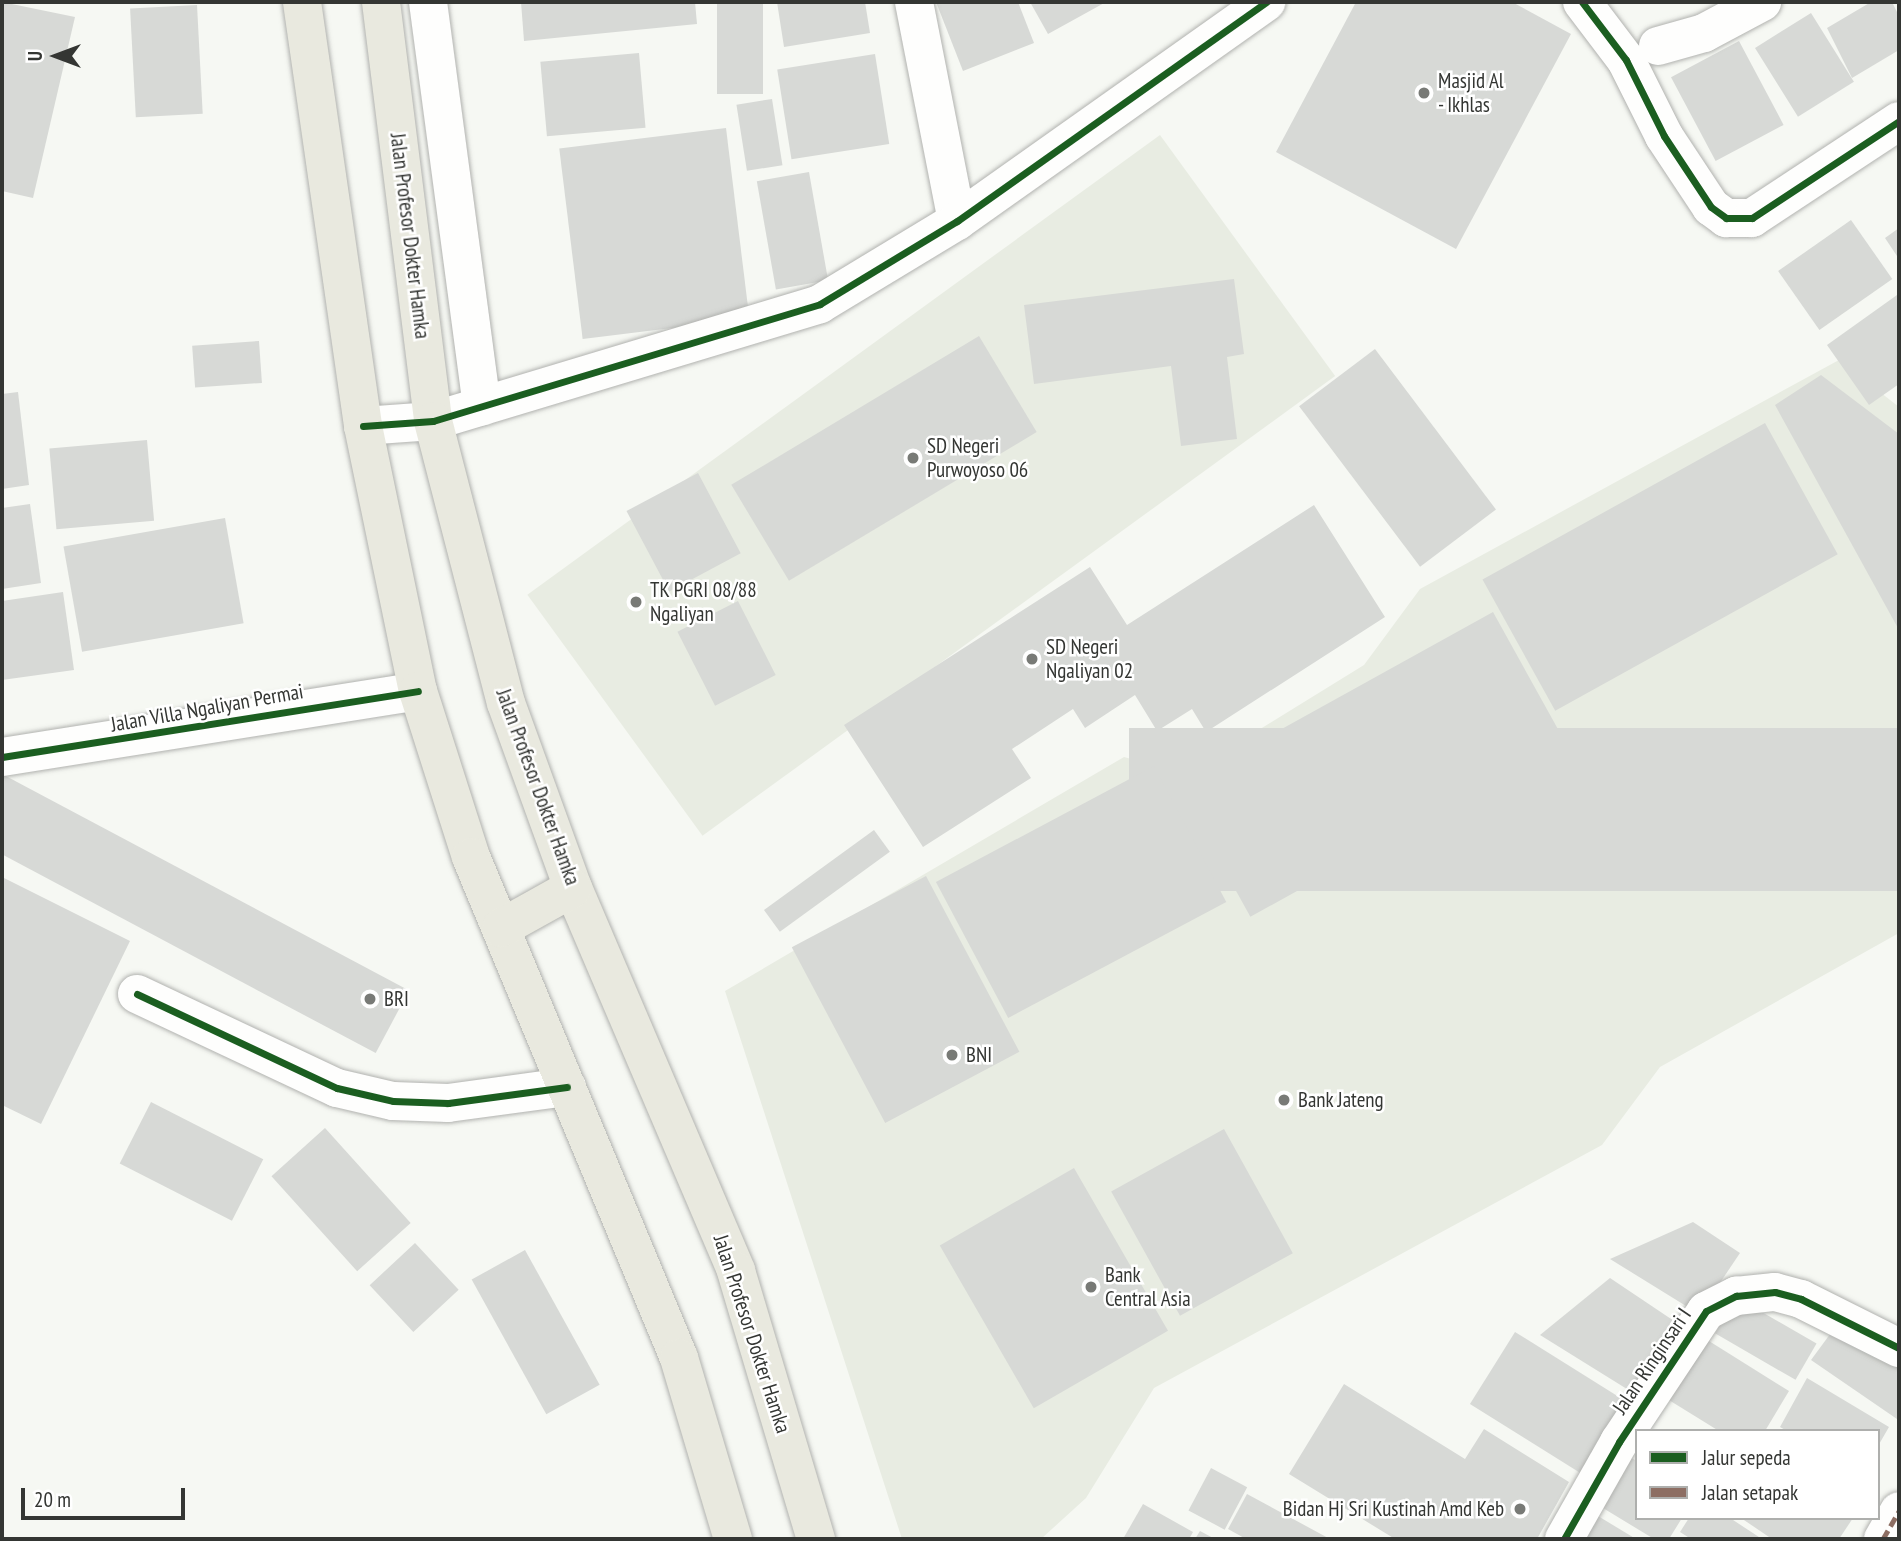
<!DOCTYPE html>
<html>
<head>
<meta charset="utf-8">
<style>
	body { margin:0 }
	#map { position:relative; width:1901px; height:1541px; overflow:hidden; background:#f6f8f3; font-family:"PT Sans Narrow",sans-serif }
	div>[style] { position:absolute }
	[style*='--x'] { left:calc(var(--x)*1px); top:calc(var(--y)*1px); width:calc(var(--w)*1px); rotate:calc(var(--a)*1deg) }
	.built>* { inset:0; background:#e8ece2; transform-origin:0 0 }
	.building>* { inset:0; background:#d7d9d6; transform-origin:0 0 }
	.roads { filter:drop-shadow(0 0 2px #b1b2af) drop-shadow(0 0 2px #b1b2af) }
	.minor>* { height:38px; margin:-19px; padding:0 19px; transform-origin:19px; border-radius:19px; background:#fefefd }
	.primary>* { height:38px; margin:-19px; padding:0 19px; transform-origin:19px; border-radius:19px; background:#e9e9df }
	.quiet>* { height:5px; margin-top:-2.5px; transform-origin:0; background:repeating-linear-gradient(90deg,#8d6e63 0 10px,transparent 0 15px) }
	.cycleway>* { height:7px; margin:-3.5px; padding:0 3.5px; transform-origin:3.5px; border-radius:3.5px; background:#1b5e20 }
	.dots>* { width:19px; height:19px; translate:-50% -50%; box-sizing:border-box; border:4px solid #fff; border-radius:50% }
	span { translate:-50% -50%; white-space:nowrap; text-align:center; line-height:1.15; -webkit-text-stroke:5px #fff; paint-order:stroke }
	.poi-label { font-size:21px; color:#343633 }
	.left { translate:0 -50%; text-align:left }
	.right { translate:-100% -50%; text-align:right }
	.street-label { font-size:21px; color:#343633 }
	.frame { position:absolute; inset:0; border:4px solid #343633; pointer-events:none }
	.legend { position:absolute; left:1635px; top:1429px; width:245px; height:91px; box-sizing:border-box; background:#fff; border:2px solid #aeafad; margin:0; padding:9px 12px; list-style:none; font-size:21px; color:#343633 }
	.legend li { display:flex; align-items:center; gap:14px; height:35px }
	.legend b { width:35px; border:2px solid #aeafad }
	.north { position:absolute; left:21px; top:21px; width:70px; height:70px; -webkit-text-stroke:5px #fff; paint-order:stroke; rotate:270deg; font-size:19px; font-weight:700; line-height:28px; text-align:center; color:#343633 }
	.north::after { content:''; display:block; margin:auto; width:24px; height:32px; background:#343633; clip-path:polygon(50% 0,100% 100%,50% 72%,0 100%) }
	.scale { position:absolute; left:21px; top:1488px; width:164px; height:32px; box-sizing:border-box; border:4px solid #343633; border-top:0; padding-left:9px; font-size:21px; line-height:24px; white-space:nowrap; color:#343633; -webkit-text-stroke:5px #fff; paint-order:stroke }
</style>
</head>
<body>
<div id="map">
	<div class="built">
		<div style="left:1160px;top:135px;width:298px;height:782px;rotate:54deg"></div>
		<div style="clip-path:polygon(1839px 360px,1899px 407px,1899px 933px,1660px 1067px,1602px 1145px,1154px 1388px,1086px 1498px,1041px 1539px,902px 1539px,725px 991px,1124px 757px,1187px 774px,1364px 665px,1420px 589px)"></div>
	</div>
	<div class="building">
		<div style="clip-path:polygon(2px 2px,75px 17px,33px 198px,2px 191px)"></div>
		<div style="clip-path:polygon(521px 2px,695px 2px,697px 24px,524px 41px)"></div>
		<div style="left:717px;top:2px;width:46px;height:92px"></div>
		<div style="clip-path:polygon(777px 2px,865px 2px,870px 33px,784px 47px)"></div>
		<div style="clip-path:polygon(936px 2px,1018px 2px,1034px 43px,963px 71px)"></div>
		<div style="clip-path:polygon(1030px 2px,1106px 2px,1048px 34px)"></div>
		<div style="clip-path:polygon(1356px 2px,1512px 2px,1571px 34px,1456px 249px,1276px 152px)"></div>
		<div style="clip-path:polygon(1871px 2px,1892px 2px,1899px 16px,1899px 50px,1852px 78px,1827px 28px)"></div>
		<div style="left:197px;top:5px;width:109px;height:67px;rotate:87deg"></div>
		<div style="left:1811px;top:13px;width:81px;height:66px;rotate:58deg"></div>
		<div style="left:1739px;top:41px;width:95px;height:77px;rotate:62deg"></div>
		<div style="left:639px;top:53px;width:75px;height:99px;rotate:85deg"></div>
		<div style="left:875px;top:54px;width:91px;height:99px;rotate:81deg"></div>
		<div style="left:772px;top:99px;width:67px;height:36px;rotate:81deg"></div>
		<div style="left:726px;top:128px;width:192px;height:168px;rotate:83deg"></div>
		<div style="left:809px;top:172px;width:110px;height:53px;rotate:80deg"></div>
		<div style="left:1851px;top:220px;width:72px;height:89px;rotate:55deg"></div>
		<div style="clip-path:polygon(1899px 228px,1899px 259px,1885px 238px)"></div>
		<div style="clip-path:polygon(1234px 279px,1244px 354px,1227px 357px,1237px 439px,1181px 446px,1171px 366px,1034px 384px,1024px 305px)"></div>
		<div style="clip-path:polygon(1897px 295px,1899px 384px,1869px 405px,1827px 345px)"></div>
		<div style="left:979px;top:336px;width:112px;height:289px;rotate:59deg"></div>
		<div style="left:259px;top:341px;width:42px;height:67px;rotate:86deg"></div>
		<div style="left:1375px;top:349px;width:201px;height:95px;rotate:53deg"></div>
		<div style="clip-path:polygon(1821px 375px,1899px 434px,1899px 630px,1775px 405px)"></div>
		<div style="clip-path:polygon(18px 392px,29px 485px,2px 489px,2px 394px)"></div>
		<div style="left:1765px;top:423px;width:150px;height:323px;rotate:61deg"></div>
		<div style="left:147px;top:440px;width:81px;height:98px;rotate:85deg"></div>
		<div style="left:698px;top:473px;width:91px;height:81px;rotate:62deg"></div>
		<div style="clip-path:polygon(30px 504px,41px 583px,2px 589px,2px 508px)"></div>
		<div style="clip-path:polygon(1314px 505px,1385px 617px,1206px 732px,1192px 709px,1157px 731px,1135px 695px,1085px 728px,1073px 709px,1012px 749px,1031px 778px,923px 847px,844px 725px,1090px 567px,1127px 625px)"></div>
		<div style="left:225px;top:518px;width:107px;height:164px;rotate:80deg"></div>
		<div style="clip-path:polygon(63px 592px,74px 670px,2px 680px,2px 601px)"></div>
		<div style="left:738px;top:601px;width:83px;height:68px;rotate:63deg"></div>
		<div style="left:1493px;top:612px;width:149px;height:360px;rotate:61deg"></div>
		<div style="left:1899px;top:728px;width:163px;height:770px;rotate:90deg"></div>
		<div style="left:1154px;top:766px;width:154px;height:247px;rotate:62deg"></div>
		<div style="left:2px;top:774px;width:461px;height:71px;rotate:28deg"></div>
		<div style="left:874px;top:830px;width:27px;height:136px;rotate:54deg"></div>
		<div style="left:926px;top:876px;width:199px;height:152px;rotate:62deg"></div>
		<div style="clip-path:polygon(2px 877px,130px 941px,41px 1124px,2px 1105px)"></div>
		<div style="left:151px;top:1102px;width:126px;height:69px;rotate:27deg"></div>
		<div style="left:325px;top:1128px;width:128px;height:72px;rotate:48deg"></div>
		<div style="left:1224px;top:1129px;width:142px;height:129px;rotate:61deg"></div>
		<div style="left:1074px;top:1168px;width:188px;height:155px;rotate:60deg"></div>
		<div style="clip-path:polygon(1693px 1222px,1740px 1253px,1699px 1314px,1610px 1259px)"></div>
		<div style="left:415px;top:1243px;width:64px;height:62px;rotate:47deg"></div>
		<div style="left:525px;top:1250px;width:154px;height:61px;rotate:61deg"></div>
		<div style="clip-path:polygon(1610px 1278px,1686px 1329px,1643px 1399px,1540px 1335px)"></div>
		<div style="left:1736px;top:1297px;width:93px;height:42px;rotate:30deg"></div>
		<div style="clip-path:polygon(1839px 1322px,1899px 1359px,1897px 1419px,1811px 1360px)"></div>
		<div style="left:1515px;top:1332px;width:133px;height:85px;rotate:32deg"></div>
		<div style="clip-path:polygon(1701px 1336px,1789px 1391px,1765px 1431px,1719px 1431px,1664px 1397px)"></div>
		<div style="clip-path:polygon(1807px 1378px,1889px 1427px,1878px 1446px,1878px 1431px,1787px 1431px,1780px 1427px)"></div>
		<div style="clip-path:polygon(1344px 1384px,1465px 1459px,1484px 1429px,1569px 1482px,1537px 1539px,1395px 1539px,1289px 1474px)"></div>
		<div style="clip-path:polygon(1628px 1456px,1637px 1461px,1637px 1518px,1682px 1518px,1669px 1539px,1654px 1539px,1598px 1505px)"></div>
		<div style="left:1211px;top:1468px;width:41px;height:48px;rotate:28deg"></div>
		<div style="clip-path:polygon(1247px 1494px,1330px 1539px,1246px 1539px,1228px 1529px)"></div>
		<div style="clip-path:polygon(1143px 1504px,1193px 1532px,1189px 1539px,1123px 1539px)"></div>
		<div style="clip-path:polygon(1598px 1516px,1636px 1539px,1584px 1539px)"></div>
		<div style="clip-path:polygon(1689px 1518px,1730px 1518px,1762px 1539px,1691px 1539px,1680px 1532px)"></div>
		<div style="clip-path:polygon(1741px 1518px,1853px 1518px,1839px 1539px,1772px 1539px)"></div>
		<div style="clip-path:polygon(1200px 1531px,1215px 1539px,1195px 1539px)"></div>
	</div>
	<div class="roads">
		<div class="minor">
			<div style="--x:428;--y:2;--w:408;--a:82.4"></div>
			<div style="--x:914;--y:2;--w:223;--a:78.9"></div>
			<div style="--x:1582;--y:2;--w:73;--a:52.8"></div>
			<div style="--x:1626;--y:60;--w:85;--a:63.4"></div>
			<div style="--x:1664;--y:136;--w:85;--a:56.5"></div>
			<div style="--x:1711;--y:207;--w:19;--a:36"></div>
			<div style="--x:1726;--y:218;--w:26;--a:0"></div>
			<div style="--x:1752;--y:218;--w:176;--a:-33.4"></div>
			<div style="--x:1658;--y:46;--w:48;--a:-15.8"></div>
			<div style="--x:1704;--y:33;--w:66;--a:-28.1"></div>
			<div style="--x:363;--y:426;--w:70;--a:-4.1"></div>
			<div style="--x:433;--y:421;--w:404;--a:-16.8"></div>
			<div style="--x:820;--y:304;--w:160;--a:-31.2"></div>
			<div style="--x:957;--y:221;--w:379;--a:-35.3"></div>
			<div style="--x:2;--y:757;--w:421;--a:-9"></div>
			<div style="--x:137;--y:994;--w:221;--a:25.2"></div>
			<div style="--x:337;--y:1088;--w:57;--a:13.1"></div>
			<div style="--x:393;--y:1101;--w:55;--a:2.1"></div>
			<div style="--x:448;--y:1103;--w:120;--a:-7.7"></div>
			<div style="--x:1564;--y:1539;--w:112;--a:-60.4"></div>
			<div style="--x:1619;--y:1442;--w:157;--a:-56.4"></div>
			<div style="--x:1706;--y:1311;--w:34;--a:-27"></div>
			<div style="--x:1736;--y:1296;--w:39;--a:-6"></div>
			<div style="--x:1775;--y:1292;--w:27;--a:15"></div>
			<div style="--x:1801;--y:1299;--w:110;--a:26.6"></div>
			<div style="--x:1883;--y:1539;--w:32;--a:-60"></div>
		</div>
		<div class="primary">
			<div style="--x:302;--y:2;--w:428;--a:81.8"></div>
			<div style="--x:363;--y:426;--w:271;--a:78.3"></div>
			<div style="--x:418;--y:691;--w:174;--a:72.3"></div>
			<div style="--x:471;--y:857;--w:542;--a:67.45"></div>
			<div style="--x:679;--y:1358;--w:189;--a:73.4"></div>
			<div style="--x:381;--y:2;--w:422;--a:82.9"></div>
			<div style="--x:433;--y:421;--w:291;--a:75.5"></div>
			<div style="--x:506;--y:703;--w:197;--a:70.1"></div>
			<div style="--x:573;--y:888;--w:416;--a:66.9"></div>
			<div style="--x:736;--y:1271;--w:280;--a:73.4"></div>
			<div style="--x:501;--y:928;--w:82;--a:-29.1"></div>
		</div>
	</div>
	<div class="quiet">
		<div style="--x:1883;--y:1539;--w:32;--a:-60"></div>
	</div>
	<div class="cycleway">
		<div style="--x:1582;--y:2;--w:73;--a:52.8"></div>
		<div style="--x:1626;--y:60;--w:85;--a:63.4"></div>
		<div style="--x:1664;--y:136;--w:85;--a:56.5"></div>
		<div style="--x:1711;--y:207;--w:19;--a:36"></div>
		<div style="--x:1726;--y:218;--w:26;--a:0"></div>
		<div style="--x:1752;--y:218;--w:176;--a:-33.4"></div>
		<div style="--x:363;--y:426;--w:70;--a:-4.1"></div>
		<div style="--x:433;--y:421;--w:404;--a:-16.8"></div>
		<div style="--x:820;--y:304;--w:160;--a:-31.2"></div>
		<div style="--x:957;--y:221;--w:379;--a:-35.3"></div>
		<div style="--x:2;--y:757;--w:421;--a:-9"></div>
		<div style="--x:137;--y:994;--w:221;--a:25.2"></div>
		<div style="--x:337;--y:1088;--w:57;--a:13.1"></div>
		<div style="--x:393;--y:1101;--w:55;--a:2.1"></div>
		<div style="--x:448;--y:1103;--w:120;--a:-7.7"></div>
		<div style="--x:1564;--y:1539;--w:112;--a:-60.4"></div>
		<div style="--x:1619;--y:1442;--w:157;--a:-56.4"></div>
		<div style="--x:1706;--y:1311;--w:34;--a:-27"></div>
		<div style="--x:1736;--y:1296;--w:39;--a:-6"></div>
		<div style="--x:1775;--y:1292;--w:27;--a:15"></div>
		<div style="--x:1801;--y:1299;--w:110;--a:26.6"></div>
	</div>
	<div class="dots">
		<div style="left:1424px;top:93px;background:#787a76"></div>
		<div style="left:913px;top:458px;background:#787a76"></div>
		<div style="left:636px;top:602px;background:#787a76"></div>
		<div style="left:1032px;top:659px;background:#787a76"></div>
		<div style="left:370px;top:999px;background:#787a76"></div>
		<div style="left:952px;top:1055px;background:#787a76"></div>
		<div style="left:1284px;top:1100px;background:#787a76"></div>
		<div style="left:1091px;top:1287px;background:#787a76"></div>
		<div style="left:1520px;top:1509px;background:#787a76"></div>
	</div>
	<div class="poi-label">
		<span class="left" style="left:1438px;top:93px">Masjid Al<br>- Ikhlas</span>
		<span class="left" style="left:927px;top:458px">SD Negeri<br>Purwoyoso 06</span>
		<span class="left" style="left:650px;top:602px">TK PGRI 08/88<br>Ngaliyan</span>
		<span class="left" style="left:1046px;top:659px">SD Negeri<br>Ngaliyan 02</span>
		<span class="left" style="left:384px;top:999px">BRI</span>
		<span class="left" style="left:966px;top:1055px">BNI</span>
		<span class="left" style="left:1298px;top:1100px">Bank Jateng</span>
		<span class="left" style="left:1105px;top:1287px">Bank<br>Central Asia</span>
		<span class="right" style="left:1504px;top:1509px">Bidan Hj Sri Kustinah Amd Keb</span>
	</div>
	<div class="street-label">
		<span style="left:410px;top:236px;rotate:83deg">Jalan Profesor Dokter Hamka</span>
		<span style="left:207px;top:708px;rotate:-10deg">Jalan Villa Ngaliyan Permai</span>
		<span style="left:538px;top:787px;rotate:70deg">Jalan Profesor Dokter Hamka</span>
		<span style="left:752px;top:1334px;rotate:72deg">Jalan Profesor Dokter Hamka</span>
		<span style="left:1652px;top:1361px;rotate:-56deg">Jalan Ringinsari I</span>
	</div>
	<div class="frame"></div>
	<ul class="legend">
	<li><b style="height:9px;background:#1b5e20"></b>Jalur sepeda</li>
	<li><b style="height:9px;background:#8d6e63"></b>Jalan setapak</li>
	</ul>
	<div class="north">U</div>
	<div class="scale">20 m</div>
</div>
</body>
</html>
